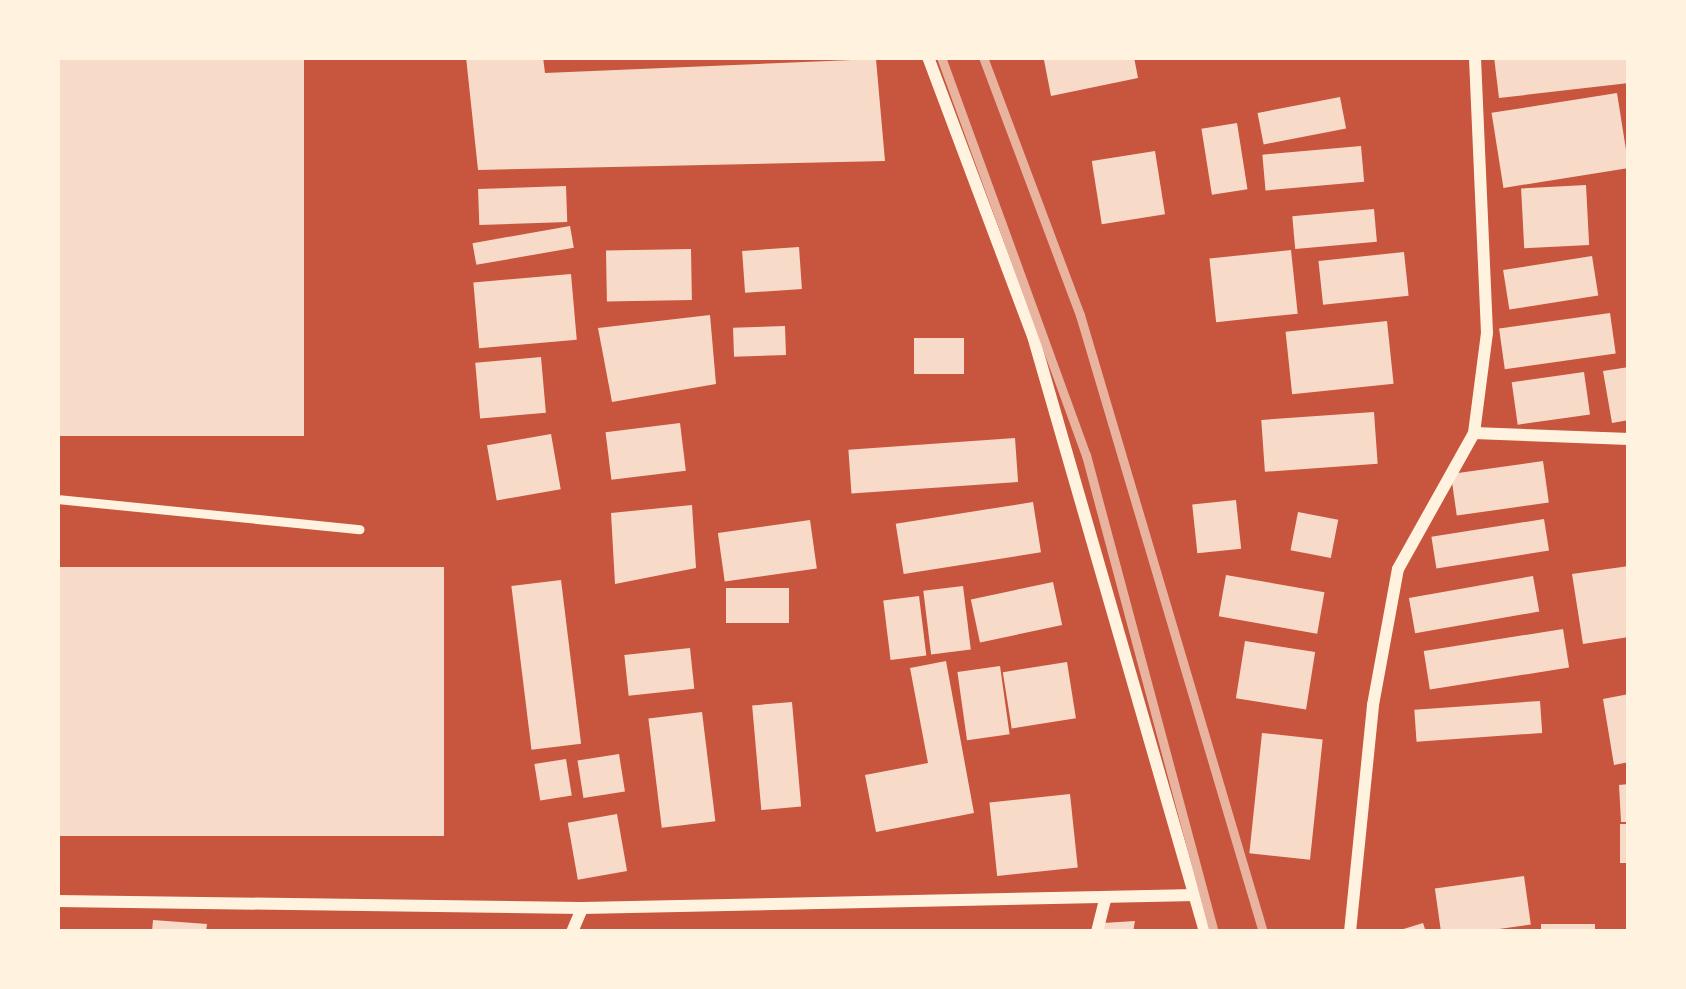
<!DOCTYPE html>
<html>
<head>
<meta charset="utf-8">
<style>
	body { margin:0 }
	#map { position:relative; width:1686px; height:989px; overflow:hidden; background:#c8553d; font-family:Cabin,sans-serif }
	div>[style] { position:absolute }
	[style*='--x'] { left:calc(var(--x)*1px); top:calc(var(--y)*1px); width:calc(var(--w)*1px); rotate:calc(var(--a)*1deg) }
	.building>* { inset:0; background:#f7dbc8; transform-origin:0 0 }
	.service>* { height:9px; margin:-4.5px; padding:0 4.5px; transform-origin:4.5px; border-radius:4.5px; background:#fff3e0 }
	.minor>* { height:12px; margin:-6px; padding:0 6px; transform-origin:6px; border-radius:6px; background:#fff3e0 }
	.rail>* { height:9px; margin:-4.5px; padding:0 4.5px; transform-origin:4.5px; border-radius:4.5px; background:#e9b49f }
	span { translate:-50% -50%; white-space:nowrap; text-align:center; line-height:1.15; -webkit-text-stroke:9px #fff3e0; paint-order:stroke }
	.frame { position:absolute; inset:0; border:60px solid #fff3e0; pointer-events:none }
</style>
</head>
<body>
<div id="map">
	<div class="building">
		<div style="left:57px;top:57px;width:247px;height:379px"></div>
		<div style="clip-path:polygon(466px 57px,543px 57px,545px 73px,876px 59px,885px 161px,478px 170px)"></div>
		<div style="clip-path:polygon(1059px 57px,1134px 57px,1138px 78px,1051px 96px,1044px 60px)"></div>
		<div style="clip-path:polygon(1494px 57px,1629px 57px,1629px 83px,1499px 98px)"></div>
		<div style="left:1617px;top:93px;width:76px;height:127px;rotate:81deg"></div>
		<div style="left:1340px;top:97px;width:32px;height:84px;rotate:79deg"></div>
		<div style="left:1237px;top:123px;width:67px;height:36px;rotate:81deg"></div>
		<div style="left:1361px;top:146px;width:36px;height:99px;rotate:85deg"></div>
		<div style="left:1155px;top:151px;width:64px;height:64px;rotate:81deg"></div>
		<div style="left:1586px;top:185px;width:60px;height:65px;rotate:87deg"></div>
		<div style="left:566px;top:186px;width:36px;height:88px;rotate:88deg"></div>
		<div style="left:1374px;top:209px;width:33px;height:82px;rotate:85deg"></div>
		<div style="left:570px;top:226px;width:22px;height:99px;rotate:80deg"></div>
		<div style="left:799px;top:247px;width:42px;height:57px;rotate:86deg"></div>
		<div style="left:691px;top:249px;width:51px;height:85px;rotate:89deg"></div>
		<div style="left:1291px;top:250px;width:64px;height:82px;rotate:84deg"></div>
		<div style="left:1404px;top:252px;width:44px;height:86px;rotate:84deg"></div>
		<div style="left:1592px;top:256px;width:40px;height:90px;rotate:81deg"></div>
		<div style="left:571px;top:274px;width:66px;height:98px;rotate:85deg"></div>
		<div style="left:1610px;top:313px;width:41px;height:112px;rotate:82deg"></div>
		<div style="clip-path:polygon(710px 315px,716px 384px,612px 402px,598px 328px)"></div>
		<div style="left:1387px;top:321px;width:63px;height:102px;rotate:84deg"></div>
		<div style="left:785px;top:326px;width:29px;height:52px;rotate:88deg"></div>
		<div style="left:914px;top:338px;width:50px;height:36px"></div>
		<div style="left:541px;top:357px;width:56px;height:66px;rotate:85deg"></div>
		<div style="clip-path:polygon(1629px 367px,1629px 420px,1612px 423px,1603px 371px)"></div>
		<div style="left:1584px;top:372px;width:43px;height:73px;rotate:82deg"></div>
		<div style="left:1374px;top:412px;width:52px;height:113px;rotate:86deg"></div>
		<div style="left:680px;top:423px;width:48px;height:75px;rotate:83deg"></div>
		<div style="left:551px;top:434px;width:56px;height:65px;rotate:80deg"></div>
		<div style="left:1015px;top:438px;width:44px;height:167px;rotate:86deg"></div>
		<div style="left:1543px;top:461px;width:42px;height:93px;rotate:82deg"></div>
		<div style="left:1236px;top:500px;width:49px;height:44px;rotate:84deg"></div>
		<div style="left:1033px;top:502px;width:51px;height:139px;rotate:81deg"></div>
		<div style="clip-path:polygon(692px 505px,696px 568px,615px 584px,611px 513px)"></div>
		<div style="left:1298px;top:512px;width:41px;height:39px;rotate:11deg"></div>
		<div style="left:1544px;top:519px;width:32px;height:114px;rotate:81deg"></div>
		<div style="left:810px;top:520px;width:49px;height:93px;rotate:82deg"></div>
		<div style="clip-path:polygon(1629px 566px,1629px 637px,1583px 644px,1572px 574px)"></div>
		<div style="left:57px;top:567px;width:387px;height:269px"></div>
		<div style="left:1226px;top:575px;width:100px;height:42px;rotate:10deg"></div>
		<div style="left:1533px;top:576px;width:36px;height:126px;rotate:80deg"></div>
		<div style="left:561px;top:580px;width:165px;height:50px;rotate:83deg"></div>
		<div style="left:1053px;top:582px;width:44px;height:84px;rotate:78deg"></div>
		<div style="left:963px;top:586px;width:64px;height:40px;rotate:83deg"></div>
		<div style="left:789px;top:588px;width:35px;height:63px;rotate:90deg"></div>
		<div style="left:919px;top:596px;width:60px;height:36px;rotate:83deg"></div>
		<div style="left:1563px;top:629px;width:39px;height:141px;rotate:81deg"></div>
		<div style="left:1245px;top:641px;width:71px;height:58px;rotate:9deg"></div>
		<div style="left:690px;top:648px;width:41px;height:66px;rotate:84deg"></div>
		<div style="clip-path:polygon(946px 661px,974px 813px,876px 832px,865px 775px,928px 763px,910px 668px)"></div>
		<div style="left:1067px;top:662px;width:57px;height:65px;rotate:81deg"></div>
		<div style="left:1000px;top:666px;width:69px;height:43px;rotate:82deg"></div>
		<div style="clip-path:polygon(1629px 694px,1629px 762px,1614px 765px,1603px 699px)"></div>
		<div style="left:1540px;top:701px;width:32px;height:126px;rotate:86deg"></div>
		<div style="left:792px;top:702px;width:105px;height:40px;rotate:85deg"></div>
		<div style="left:702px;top:712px;width:110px;height:54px;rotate:83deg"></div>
		<div style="left:1262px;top:733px;width:61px;height:121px;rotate:6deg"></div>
		<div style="left:619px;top:754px;width:38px;height:42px;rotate:81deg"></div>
		<div style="left:566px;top:759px;width:37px;height:32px;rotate:81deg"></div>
		<div style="clip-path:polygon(1629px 784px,1629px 822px,1621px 822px,1619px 785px)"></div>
		<div style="left:1070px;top:794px;width:74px;height:81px;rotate:84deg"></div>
		<div style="left:617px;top:814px;width:58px;height:50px;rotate:80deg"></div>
		<div style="left:1620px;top:824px;width:9px;height:39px"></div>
		<div style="left:1524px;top:876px;width:49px;height:90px;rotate:82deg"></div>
		<div style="clip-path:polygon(153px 920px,207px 924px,206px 932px,152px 932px)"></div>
		<div style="clip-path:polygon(1135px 921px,1133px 932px,1101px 932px,1103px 923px)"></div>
		<div style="clip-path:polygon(1423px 923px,1426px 932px,1397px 932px,1397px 931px)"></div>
		<div style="left:1541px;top:924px;width:54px;height:8px"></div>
	</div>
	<div class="service">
		<div style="--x:57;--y:499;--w:304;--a:5.7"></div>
	</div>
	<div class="minor">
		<div style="--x:928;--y:57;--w:298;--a:69.4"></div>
		<div style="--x:1033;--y:336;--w:620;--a:73.9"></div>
		<div style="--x:1474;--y:433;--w:155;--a:2.2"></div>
		<div style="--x:57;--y:901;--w:525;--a:0.76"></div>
		<div style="--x:582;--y:908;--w:614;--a:-1.21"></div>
		<div style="--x:572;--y:932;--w:26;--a:-67"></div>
		<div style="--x:1097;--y:932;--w:33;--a:-76"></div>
		<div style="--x:1350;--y:932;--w:228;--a:-84.2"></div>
		<div style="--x:1373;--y:705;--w:138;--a:-79.6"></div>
		<div style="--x:1398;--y:569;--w:156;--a:-60.8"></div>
		<div style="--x:1474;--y:433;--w:101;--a:-82.6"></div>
		<div style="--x:1487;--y:333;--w:276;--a:-92.5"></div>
	</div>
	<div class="rail">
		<div style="--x:941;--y:57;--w:424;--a:70"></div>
		<div style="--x:1086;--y:455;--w:494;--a:75"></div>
		<div style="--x:983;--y:57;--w:276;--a:69.4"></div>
		<div style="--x:1080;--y:315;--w:644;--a:73.48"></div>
	</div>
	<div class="frame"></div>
</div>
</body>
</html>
